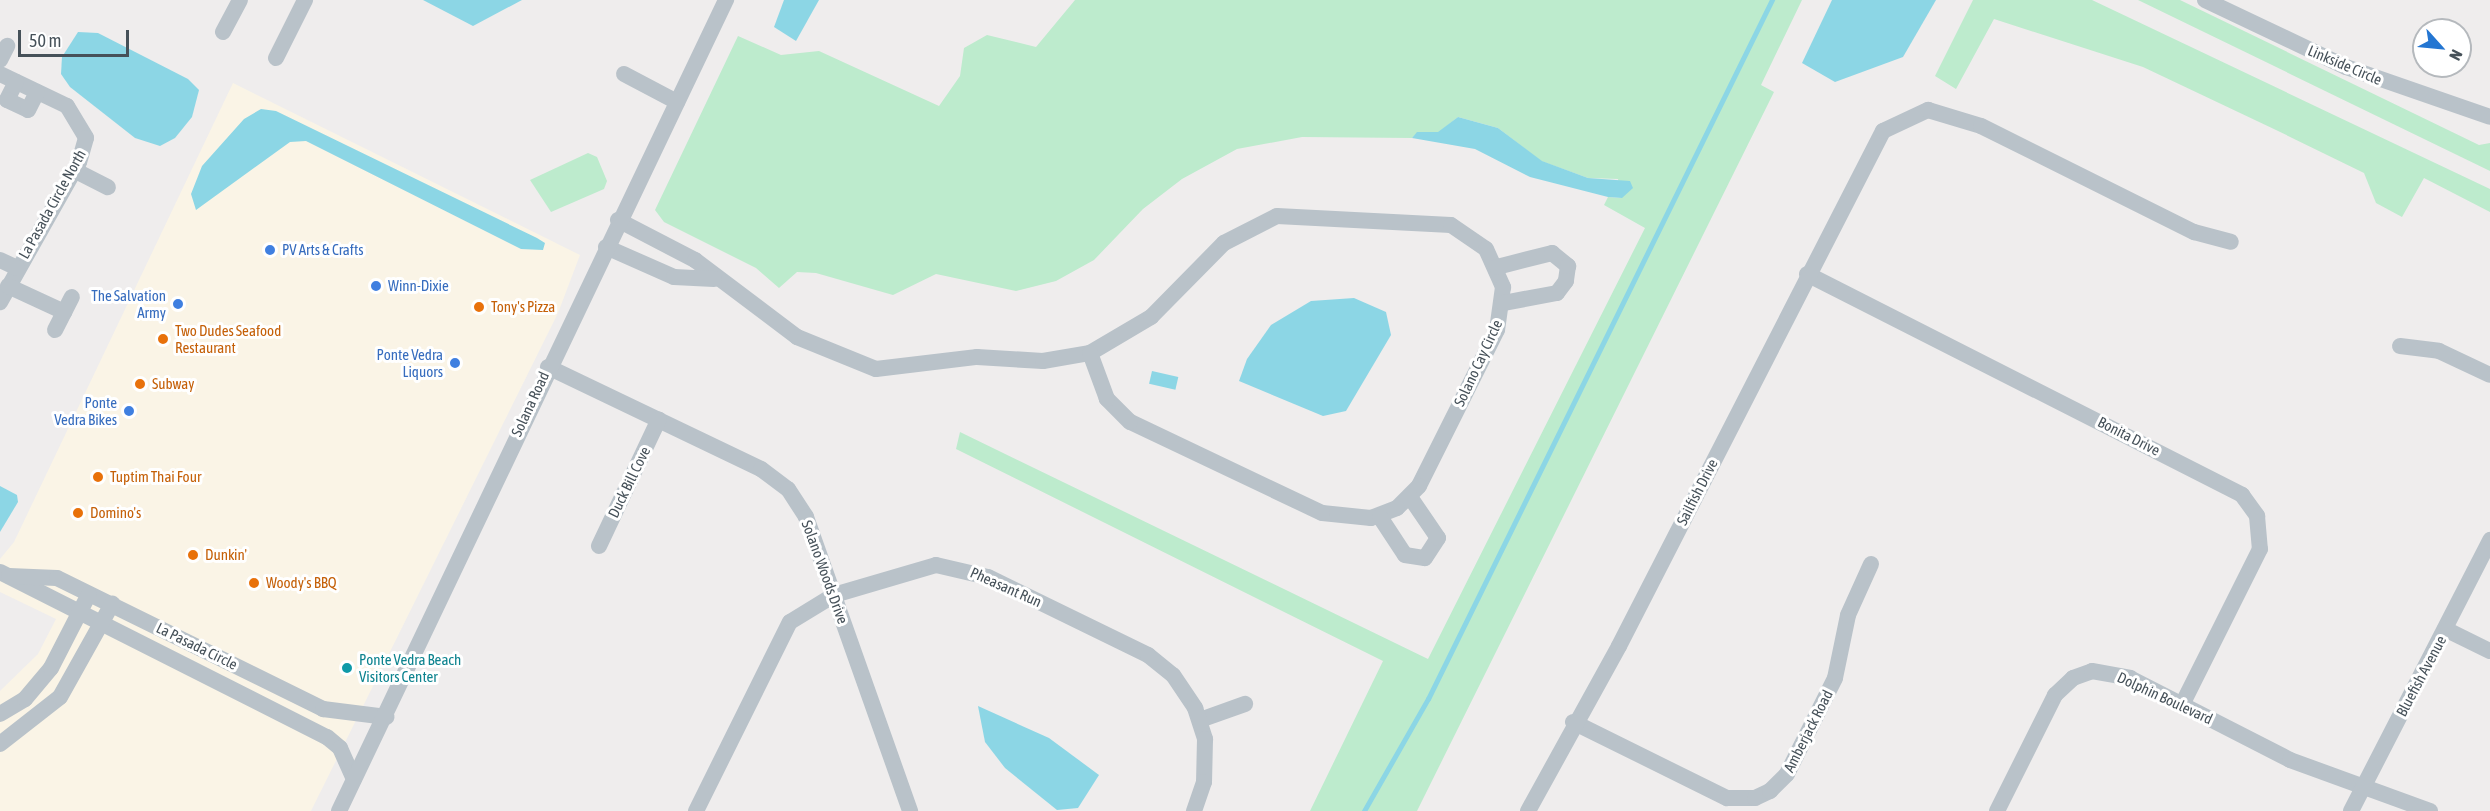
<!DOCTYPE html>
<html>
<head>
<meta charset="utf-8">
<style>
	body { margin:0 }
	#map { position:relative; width:2490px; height:811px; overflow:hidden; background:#efeded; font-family:"Asap Condensed",sans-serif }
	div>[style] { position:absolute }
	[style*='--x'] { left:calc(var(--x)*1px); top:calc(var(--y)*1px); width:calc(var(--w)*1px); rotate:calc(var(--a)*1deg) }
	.commercial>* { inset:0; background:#faf4e6 }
	.green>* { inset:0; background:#bdebcd }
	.water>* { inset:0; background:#8cd6e5; transform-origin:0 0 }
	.stream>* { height:4.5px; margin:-2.25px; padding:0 2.25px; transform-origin:2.25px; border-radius:2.25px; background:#8cd6e5 }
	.minor>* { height:16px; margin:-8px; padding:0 8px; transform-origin:8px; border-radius:8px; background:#b9c2c9 }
	.dots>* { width:16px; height:16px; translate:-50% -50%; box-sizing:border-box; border:3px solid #fff; border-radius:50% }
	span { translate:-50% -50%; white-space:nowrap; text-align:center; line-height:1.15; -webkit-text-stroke:6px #fff; paint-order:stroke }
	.street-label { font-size:15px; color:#465159 }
	.shop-label { font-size:15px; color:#366cbe }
	.left { translate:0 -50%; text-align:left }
	.right { translate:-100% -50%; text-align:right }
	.food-label { font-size:15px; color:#c56008 }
	.culture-label { font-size:15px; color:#0d838f }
	.north { position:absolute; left:2412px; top:18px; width:60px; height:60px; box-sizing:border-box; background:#fff; border:2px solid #b5b9bd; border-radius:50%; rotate:117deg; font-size:16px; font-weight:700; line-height:24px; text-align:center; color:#465159 }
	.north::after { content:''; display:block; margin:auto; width:21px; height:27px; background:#2476d2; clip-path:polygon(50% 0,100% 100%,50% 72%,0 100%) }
	.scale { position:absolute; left:18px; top:30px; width:111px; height:27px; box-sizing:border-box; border:3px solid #465159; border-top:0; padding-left:8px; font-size:18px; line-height:21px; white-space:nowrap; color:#465159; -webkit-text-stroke:4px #fff; paint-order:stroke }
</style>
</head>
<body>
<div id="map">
	<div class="commercial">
		<div style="clip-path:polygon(233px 83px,580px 255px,558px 313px,311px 811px,0 811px,0 691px,38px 654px,56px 619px,0 592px,0 559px,14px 542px)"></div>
	</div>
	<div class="green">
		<div style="clip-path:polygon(1075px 0,1802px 0,1761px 85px,1774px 92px,1417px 811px,1310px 811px,1383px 661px,956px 449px,960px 432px,1428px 659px,1645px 228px,1604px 205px,1608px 197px,1621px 198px,1618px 179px,1588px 178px,1541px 161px,1498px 128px,1458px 117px,1438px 133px,1418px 132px,1412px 138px,1302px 137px,1237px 149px,1182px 179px,1143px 209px,1094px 260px,1056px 281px,1016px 291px,936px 274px,893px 295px,816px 273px,797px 272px,779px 288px,756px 268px,664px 222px,655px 210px,738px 36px,781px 55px,819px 51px,939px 106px,960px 76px,964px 48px,987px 35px,1036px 47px)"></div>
		<div style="clip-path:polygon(1973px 0,2092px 0,2490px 189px,2490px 212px,2424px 178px,2402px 217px,2376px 203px,2364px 173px,2276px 130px,2143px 67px,1994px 19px,1956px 89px,1935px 76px)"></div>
		<div style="clip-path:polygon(2138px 0,2180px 0,2479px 145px,2490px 143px,2490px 171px)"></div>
		<div style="clip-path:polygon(588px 153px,597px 157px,607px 181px,604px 189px,551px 212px,530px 180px)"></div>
	</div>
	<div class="water">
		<div style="clip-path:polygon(423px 0,522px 0,473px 26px)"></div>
		<div style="clip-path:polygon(784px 0,819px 0,796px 41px,774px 27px)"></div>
		<div style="clip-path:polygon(1832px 0,1936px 0,1903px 57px,1835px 82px,1802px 63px)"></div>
		<div style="clip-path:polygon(78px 32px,98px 33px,188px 79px,199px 90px,192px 117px,175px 138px,160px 146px,135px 138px,70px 87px,61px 74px,62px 57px)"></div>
		<div style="clip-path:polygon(261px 109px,276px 111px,537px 238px,545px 243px,543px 250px,521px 249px,306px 141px,290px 142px,196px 210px,191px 194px,202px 166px,244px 119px)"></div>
		<div style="clip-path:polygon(1458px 117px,1498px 128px,1542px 161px,1588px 178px,1630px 181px,1633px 188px,1622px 198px,1608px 197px,1530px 177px,1475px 149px,1412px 138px,1417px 132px,1438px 132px)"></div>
		<div style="clip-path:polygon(1354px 298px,1386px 312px,1391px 335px,1346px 411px,1323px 416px,1239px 381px,1247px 359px,1271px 325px,1311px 301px)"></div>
		<div style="left:1152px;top:371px;width:27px;height:13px;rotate:13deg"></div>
		<div style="clip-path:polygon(0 486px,17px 495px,18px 502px,0 532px)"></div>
		<div style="clip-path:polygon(978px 706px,1049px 738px,1099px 775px,1078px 808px,1057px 810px,1005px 768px,985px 742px)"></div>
	</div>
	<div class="stream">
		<div style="--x:1364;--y:811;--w:129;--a:-60.3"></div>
		<div style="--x:1428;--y:699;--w:779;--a:-63.8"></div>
	</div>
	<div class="minor">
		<div style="--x:2205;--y:0;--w:156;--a:25.4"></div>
		<div style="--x:2346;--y:67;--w:152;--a:19.1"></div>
		<div style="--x:223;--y:32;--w:36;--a:-62"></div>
		<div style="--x:276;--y:58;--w:65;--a:-63.4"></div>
		<div style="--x:0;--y:60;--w:16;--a:-63"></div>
		<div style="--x:0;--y:74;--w:74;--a:25.5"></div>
		<div style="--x:67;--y:106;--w:37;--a:59"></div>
		<div style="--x:86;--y:138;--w:25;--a:106"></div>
		<div style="--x:79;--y:162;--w:161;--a:119.4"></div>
		<div style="--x:624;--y:74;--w:60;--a:27.8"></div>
		<div style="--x:16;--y:82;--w:20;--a:117"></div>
		<div style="--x:7;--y:100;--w:23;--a:25"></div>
		<div style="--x:28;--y:110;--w:20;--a:-63"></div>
		<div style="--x:74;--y:170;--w:38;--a:27"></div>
		<div style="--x:618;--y:220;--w:87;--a:27.5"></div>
		<div style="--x:695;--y:260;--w:128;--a:37"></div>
		<div style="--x:797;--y:337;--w:85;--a:22.1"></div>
		<div style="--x:876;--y:369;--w:102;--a:-6.8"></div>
		<div style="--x:977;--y:357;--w:66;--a:3.5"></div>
		<div style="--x:1043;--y:361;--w:48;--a:-9.7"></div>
		<div style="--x:1090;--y:353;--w:71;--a:-30.5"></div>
		<div style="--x:1151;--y:317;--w:104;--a:-45.4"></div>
		<div style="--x:1224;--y:243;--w:59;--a:-27"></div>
		<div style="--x:1277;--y:216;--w:174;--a:3"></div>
		<div style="--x:1451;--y:225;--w:42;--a:34.4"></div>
		<div style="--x:1486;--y:249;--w:42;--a:65.9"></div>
		<div style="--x:1503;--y:287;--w:43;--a:97.9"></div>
		<div style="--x:1497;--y:330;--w:174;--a:116.6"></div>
		<div style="--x:1419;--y:486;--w:31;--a:135"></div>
		<div style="--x:1397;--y:508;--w:28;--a:159"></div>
		<div style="--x:1371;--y:518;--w:49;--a:-174.2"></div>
		<div style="--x:1322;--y:513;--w:212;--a:-154.6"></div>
		<div style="--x:1130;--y:422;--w:33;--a:-135"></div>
		<div style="--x:1107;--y:399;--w:49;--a:-110.3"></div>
		<div style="--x:606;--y:247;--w:74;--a:23.8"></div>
		<div style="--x:674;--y:277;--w:40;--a:2.9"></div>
		<div style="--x:0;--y:260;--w:19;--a:25"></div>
		<div style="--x:1497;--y:267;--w:57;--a:-14.3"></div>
		<div style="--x:1552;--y:253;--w:21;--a:39"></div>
		<div style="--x:1568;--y:266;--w:15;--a:98"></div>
		<div style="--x:1566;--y:281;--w:15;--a:127"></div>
		<div style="--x:1557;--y:293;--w:55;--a:169.5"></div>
		<div style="--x:1807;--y:274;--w:488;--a:26.9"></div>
		<div style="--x:2242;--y:495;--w:26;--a:54"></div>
		<div style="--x:2257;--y:516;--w:33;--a:85"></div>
		<div style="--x:2260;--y:549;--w:174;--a:116.6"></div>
		<div style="--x:8;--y:286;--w:62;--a:24.9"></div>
		<div style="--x:55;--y:330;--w:37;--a:-63"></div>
		<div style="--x:2400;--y:346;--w:39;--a:7"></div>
		<div style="--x:2439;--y:351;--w:56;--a:25.2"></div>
		<div style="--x:548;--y:367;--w:236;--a:25.6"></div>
		<div style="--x:761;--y:469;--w:34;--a:37"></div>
		<div style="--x:788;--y:489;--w:33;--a:57"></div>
		<div style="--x:806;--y:517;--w:312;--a:70.5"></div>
		<div style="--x:1380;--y:517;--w:45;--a:56.7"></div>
		<div style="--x:1405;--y:555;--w:20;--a:9"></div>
		<div style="--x:1425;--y:558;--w:24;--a:-57"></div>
		<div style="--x:1438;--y:538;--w:50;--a:-124.3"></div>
		<div style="--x:599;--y:546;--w:140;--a:-64.7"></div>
		<div style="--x:0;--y:572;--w:366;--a:26.8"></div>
		<div style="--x:327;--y:737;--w:17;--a:40"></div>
		<div style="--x:340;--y:748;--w:34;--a:66"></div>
		<div style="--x:9;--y:576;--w:48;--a:2.4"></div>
		<div style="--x:57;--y:578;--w:297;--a:26.2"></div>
		<div style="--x:323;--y:709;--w:64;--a:7.2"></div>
		<div style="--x:2445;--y:629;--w:50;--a:26.1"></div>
		<div style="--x:0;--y:714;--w:29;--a:-31"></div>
		<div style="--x:25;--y:699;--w:40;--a:-50"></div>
		<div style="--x:51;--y:668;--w:83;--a:-62.8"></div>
		<div style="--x:1200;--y:720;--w:48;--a:-19.6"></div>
		<div style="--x:1573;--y:722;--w:172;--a:26.3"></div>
		<div style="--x:1727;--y:798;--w:28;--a:0"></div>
		<div style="--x:1755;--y:798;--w:17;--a:-25"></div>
		<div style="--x:1770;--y:791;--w:24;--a:-45"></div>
		<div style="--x:1787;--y:774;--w:107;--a:-63.4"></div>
		<div style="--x:1835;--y:678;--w:64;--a:-78.3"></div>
		<div style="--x:1848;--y:615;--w:56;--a:-65.7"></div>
		<div style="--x:0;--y:744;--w:76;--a:-38.1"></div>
		<div style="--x:60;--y:697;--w:107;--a:-60.8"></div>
		<div style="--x:339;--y:811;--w:899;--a:-64.49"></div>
		<div style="--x:696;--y:811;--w:211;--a:-63.6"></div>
		<div style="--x:790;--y:622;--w:52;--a:-31.5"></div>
		<div style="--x:834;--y:595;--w:106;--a:-16.4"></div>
		<div style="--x:936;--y:565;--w:53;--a:13"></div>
		<div style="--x:988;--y:577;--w:178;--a:26"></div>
		<div style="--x:1148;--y:655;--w:32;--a:39"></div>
		<div style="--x:1173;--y:675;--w:40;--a:56"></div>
		<div style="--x:1195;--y:708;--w:33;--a:72"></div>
		<div style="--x:1205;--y:739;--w:43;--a:91.3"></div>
		<div style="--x:1204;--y:782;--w:31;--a:109"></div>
		<div style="--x:1528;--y:811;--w:188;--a:-61.1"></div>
		<div style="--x:1619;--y:646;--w:579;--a:-62.86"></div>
		<div style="--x:1883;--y:131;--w:50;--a:-25"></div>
		<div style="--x:1928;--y:110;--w:55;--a:16.8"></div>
		<div style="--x:1981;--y:126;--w:238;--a:26.5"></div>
		<div style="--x:2194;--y:232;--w:38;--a:15"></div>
		<div style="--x:1997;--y:811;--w:130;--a:-63.4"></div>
		<div style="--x:2055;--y:695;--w:25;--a:-43"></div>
		<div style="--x:2073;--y:678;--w:20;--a:-20"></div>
		<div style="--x:2092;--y:671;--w:39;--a:10"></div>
		<div style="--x:2130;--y:678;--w:180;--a:27.1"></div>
		<div style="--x:2290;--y:760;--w:149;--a:20"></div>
		<div style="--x:2351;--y:811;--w:305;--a:-62.8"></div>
	</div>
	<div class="dots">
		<div style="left:270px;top:250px;background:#3f7fe0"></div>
		<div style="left:376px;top:286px;background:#3f7fe0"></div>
		<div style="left:178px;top:304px;background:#3f7fe0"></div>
		<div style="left:479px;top:307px;background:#e8710a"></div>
		<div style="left:163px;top:339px;background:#e8710a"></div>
		<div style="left:455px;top:363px;background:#3f7fe0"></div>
		<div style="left:140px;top:384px;background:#e8710a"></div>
		<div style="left:129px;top:411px;background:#3f7fe0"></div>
		<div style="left:98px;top:477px;background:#e8710a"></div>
		<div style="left:78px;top:513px;background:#e8710a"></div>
		<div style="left:193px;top:555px;background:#e8710a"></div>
		<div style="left:254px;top:583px;background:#e8710a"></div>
		<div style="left:347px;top:668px;background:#0f9aa8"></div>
	</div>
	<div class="street-label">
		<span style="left:2345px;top:65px;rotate:23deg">Linkside Circle</span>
		<span style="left:52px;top:204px;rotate:-61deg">La Pasada Circle North</span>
		<span style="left:1478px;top:363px;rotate:-65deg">Solano Cay Circle</span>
		<span style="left:530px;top:404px;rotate:-65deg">Solana Road</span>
		<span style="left:2129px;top:436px;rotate:27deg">Bonita Drive</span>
		<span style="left:629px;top:482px;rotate:-64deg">Duck Bill Cove</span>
		<span style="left:1697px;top:492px;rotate:-63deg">Sailfish Drive</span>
		<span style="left:825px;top:572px;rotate:70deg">Solano Woods Drive</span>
		<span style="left:1006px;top:587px;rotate:24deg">Pheasant Run</span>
		<span style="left:197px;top:646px;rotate:26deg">La Pasada Circle</span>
		<span style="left:2421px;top:676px;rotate:-62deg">Bluefish Avenue</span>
		<span style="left:2165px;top:698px;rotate:25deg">Dolphin Boulevard</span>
		<span style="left:1808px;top:731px;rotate:-63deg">Amberjack Road</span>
	</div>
	<div class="shop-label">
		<span class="left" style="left:282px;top:250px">PV Arts &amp; Crafts</span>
		<span class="left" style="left:388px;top:286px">Winn-Dixie</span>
		<span class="right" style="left:166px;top:304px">The Salvation<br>Army</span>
		<span class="right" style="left:443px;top:363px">Ponte Vedra<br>Liquors</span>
		<span class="right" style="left:117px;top:411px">Ponte<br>Vedra Bikes</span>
	</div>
	<div class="food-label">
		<span class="left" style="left:491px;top:307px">Tony's Pizza</span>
		<span class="left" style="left:175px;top:339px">Two Dudes Seafood<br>Restaurant</span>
		<span class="left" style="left:152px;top:384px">Subway</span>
		<span class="left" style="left:110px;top:477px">Tuptim Thai Four</span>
		<span class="left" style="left:90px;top:513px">Domino's</span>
		<span class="left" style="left:205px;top:555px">Dunkin'</span>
		<span class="left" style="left:266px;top:583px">Woody's BBQ</span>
	</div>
	<div class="culture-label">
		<span class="left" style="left:359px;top:668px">Ponte Vedra Beach<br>Visitors Center</span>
	</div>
	<div class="north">N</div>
	<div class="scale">50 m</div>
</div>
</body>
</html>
